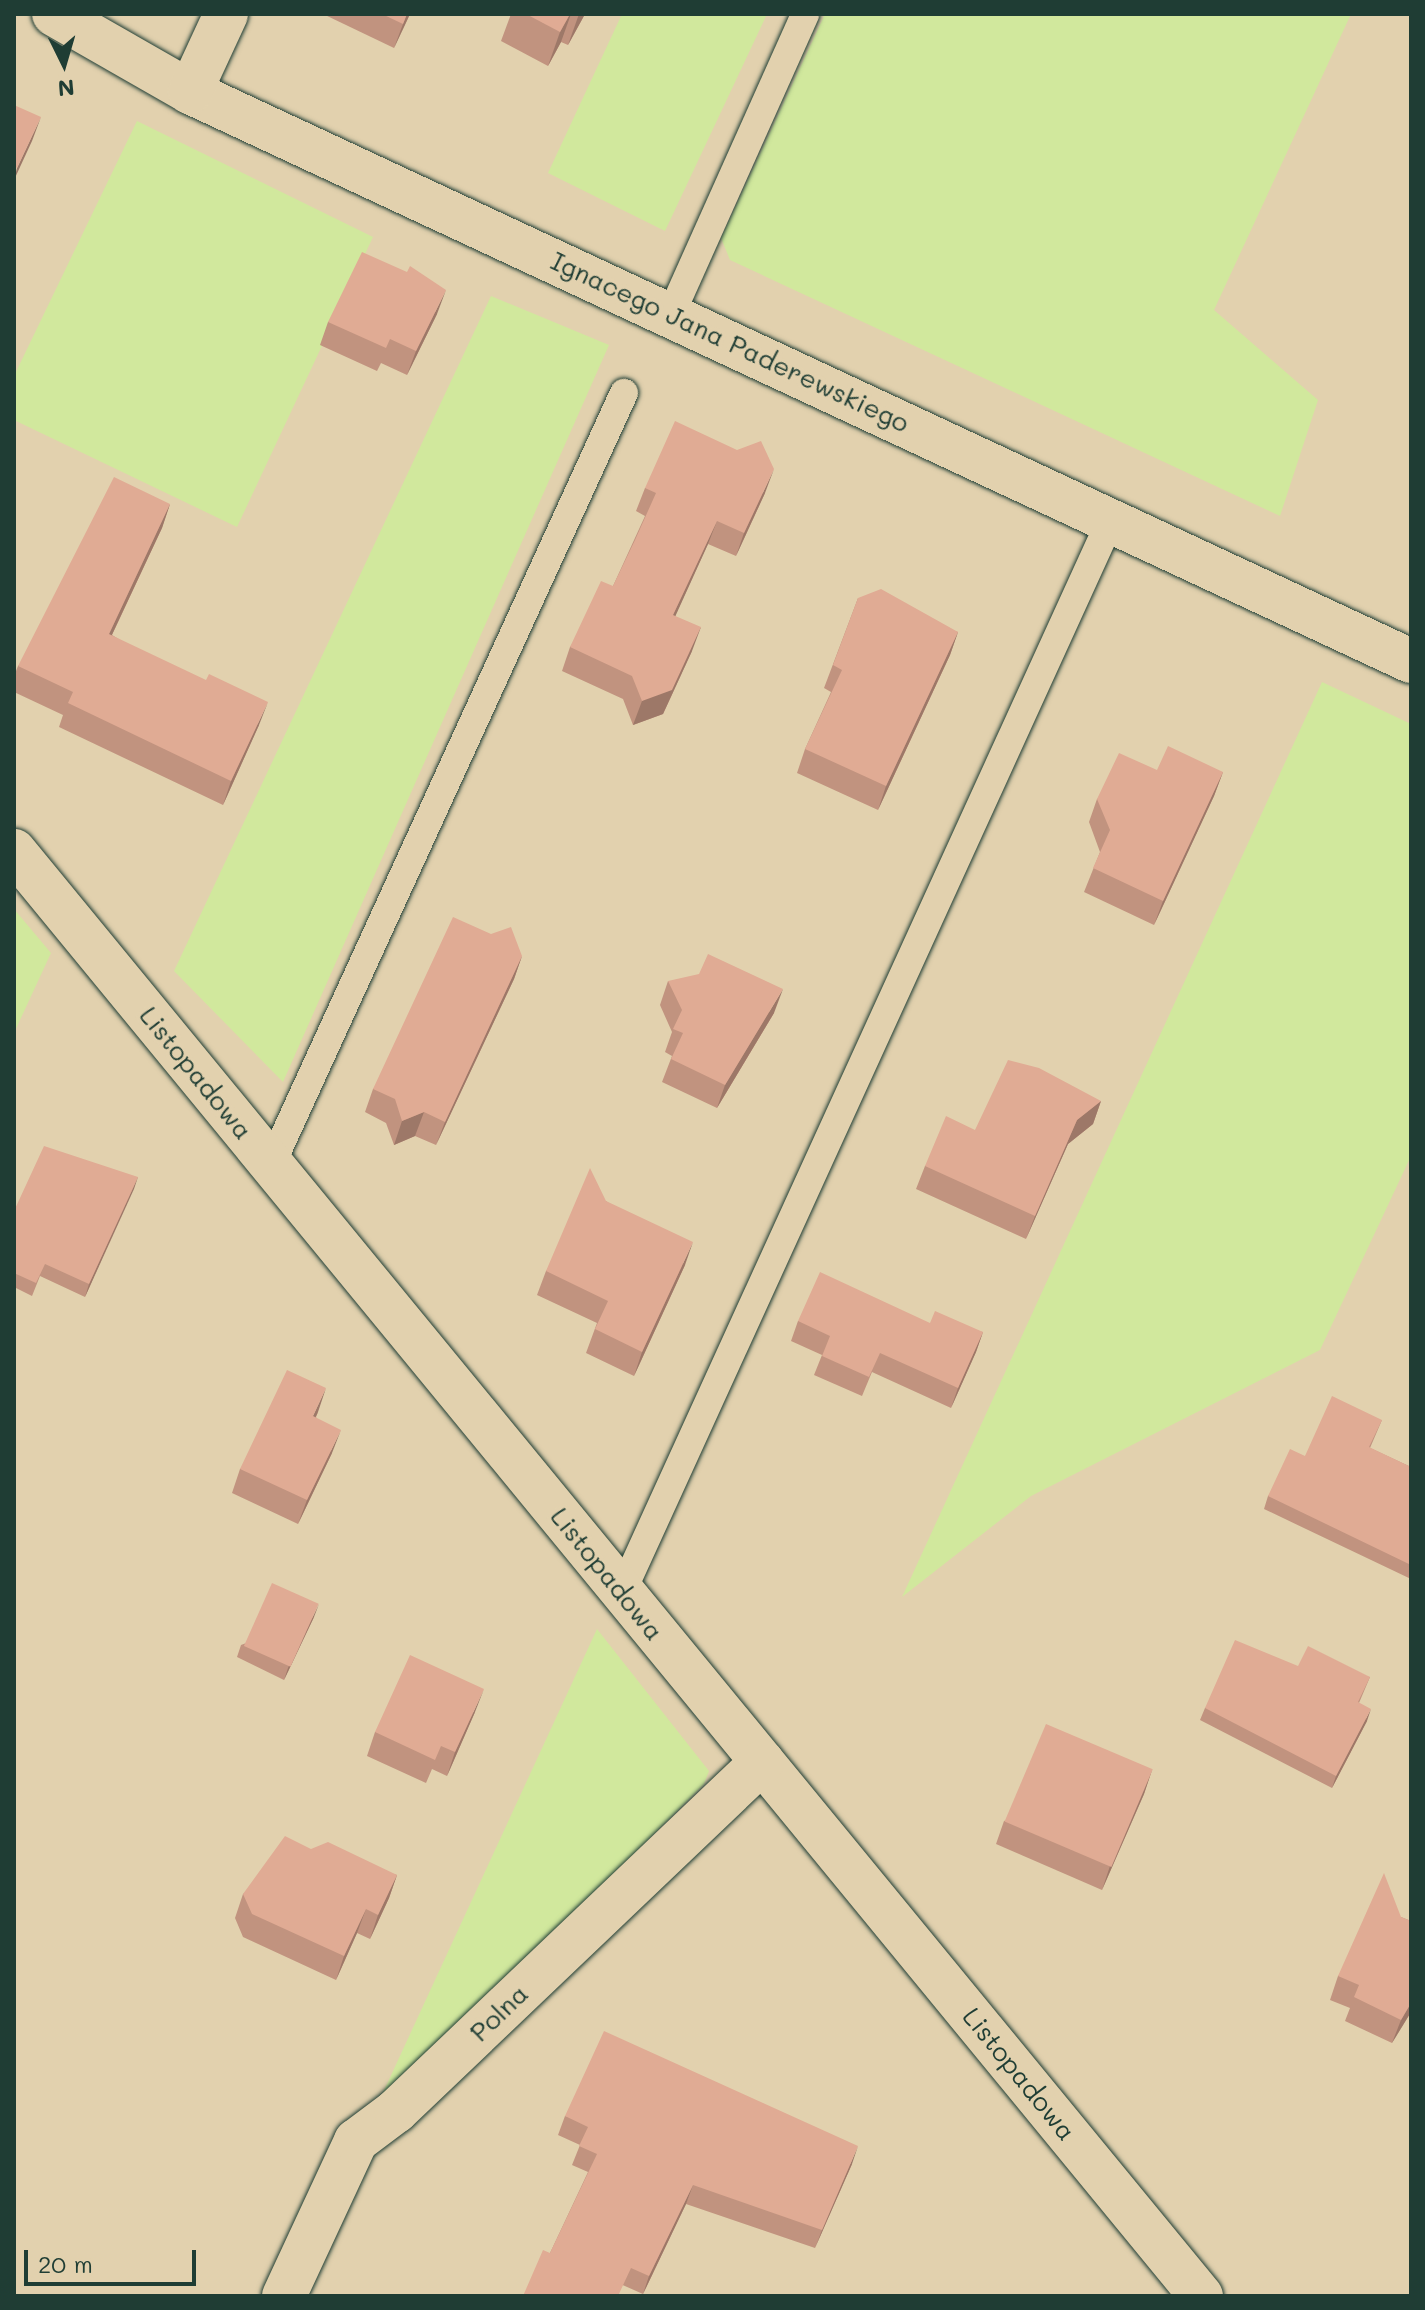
<!DOCTYPE html>
<html>
<head>
<meta charset="utf-8">
<style>
	body { margin:0 }
	#map { position:relative; width:1425px; height:2310px; overflow:hidden; background:#e2d1ae; font-family:Mali,sans-serif }
	div>[style] { position:absolute }
	[style*='--x'] { left:calc(var(--x)*1px); top:calc(var(--y)*1px); width:calc(var(--w)*1px); rotate:calc(var(--a)*1deg) }
	.green>* { inset:0; background:#d1e89d }
	.roads { filter:drop-shadow(0 0 2px #1f3d34) drop-shadow(0 0 2px #1f3d34) }
	.lane>* { height:28px; margin:-14px; padding:0 14px; transform-origin:14px; border-radius:14px; background:#e2d1ae }
	.street>* { height:44px; margin:-22px; padding:0 22px; transform-origin:22px; border-radius:22px; background:#e2d1ae }
	.wall>* { inset:0; background:#c1937f }
	.shaded-wall>* { inset:0; background:#9d7868 }
	.building>* { inset:0; background:#e0ab94; transform-origin:0 0 }
	span { translate:-50% -50%; white-space:nowrap; text-align:center; line-height:1.15; -webkit-text-stroke:8px #e2d1ae; paint-order:stroke }
	.street-label { font-size:26px; color:#1f3d34 }
	.frame { position:absolute; inset:0; border:16px solid #1f3d34; pointer-events:none }
	.north { position:absolute; left:24px; top:24px; width:80px; height:80px; -webkit-text-stroke:6px #e2d1ae; paint-order:stroke; rotate:175deg; font-size:22px; font-weight:700; line-height:32px; text-align:center; color:#1f3d34 }
	.north::after { content:''; display:block; margin:auto; width:28px; height:36px; background:#1f3d34; clip-path:polygon(50% 0,100% 100%,50% 72%,0 100%) }
	.scale { position:absolute; left:24px; top:2250px; width:172px; height:36px; box-sizing:border-box; border:4px solid #1f3d34; border-top:0; padding-left:10px; font-size:24px; line-height:28px; white-space:nowrap; color:#1f3d34; -webkit-text-stroke:6px #e2d1ae; paint-order:stroke }
</style>
</head>
<body>
<div id="map">
	<div class="green">
		<div style="clip-path:polygon(622px 14px,767px 14px,665px 231px,548px 173px)"></div>
		<div style="clip-path:polygon(825px 14px,1351px 14px,1214px 310px,1318px 400px,1280px 516px,730px 260px,721px 238px)"></div>
		<div style="clip-path:polygon(137px 121px,373px 237px,237px 527px,14px 420px,14px 376px)"></div>
		<div style="clip-path:polygon(491px 296px,609px 345px,283px 1082px,174px 971px)"></div>
		<div style="clip-path:polygon(1322px 682px,1411px 724px,1411px 1156px,1320px 1350px,1031px 1496px,902px 1597px)"></div>
		<div style="clip-path:polygon(14px 909px,51px 953px,14px 1033px)"></div>
		<div style="clip-path:polygon(597px 1629px,709px 1771px,704px 1784px,418px 2070px,381px 2097px)"></div>
	</div>
	<div class="roads">
		<div class="lane">
			<div style="--x:672;--y:312;--w:326;--a:-65.9"></div>
			<div style="--x:271;--y:1165;--w:849;--a:-65.43"></div>
			<div style="--x:622;--y:1592;--w:1174;--a:-65.49"></div>
		</div>
		<div class="street">
			<div style="--x:54;--y:14;--w:157;--a:29.8"></div>
			<div style="--x:190;--y:92;--w:1347;--a:24.99"></div>
			<div style="--x:190;--y:92;--w:86;--a:-65.2"></div>
			<div style="--x:14;--y:851;--w:1870;--a:50.6"></div>
			<div style="--x:284;--y:2296;--w:171;--a:-65.1"></div>
			<div style="--x:356;--y:2141;--w:50;--a:-36.9"></div>
			<div style="--x:396;--y:2111;--w:506;--a:-43.64"></div>
		</div>
	</div>
	<div class="wall">
		<div style="clip-path:polygon(323px 14px,410px 14px,394px 48px)"></div>
		<div style="clip-path:polygon(511px 14px,585px 14px,568px 45px,561px 42px,548px 66px,501px 41px)"></div>
		<div style="clip-path:polygon(407px 272px,437px 314px,407px 375px,381px 363px,377px 371px,320px 345px,328px 322px)"></div>
		<div style="clip-path:polygon(645px 488px,765px 493px,736px 556px,708px 544px,675px 616px,692px 651px,663px 714px,633px 725px,623px 699px,562px 671px,570px 647px,613px 586px,645px 516px,636px 511px)"></div>
		<div style="clip-path:polygon(170px 504px,162px 528px,112px 635px,259px 725px,223px 805px,59px 727px,63px 715px,14px 692px,14px 676px,18px 666px)"></div>
		<div style="clip-path:polygon(858px 598px,958px 632px,950px 655px,878px 810px,797px 773px,805px 749px,831px 692px,824px 688px)"></div>
		<div style="clip-path:polygon(1157px 770px,1223px 772px,1214px 796px,1154px 925px,1084px 892px,1100px 852px,1089px 822px,1097px 799px)"></div>
		<div style="clip-path:polygon(522px 956px,514px 979px,436px 1145px,415px 1136px,394px 1145px,386px 1123px,365px 1112px,373px 1089px)"></div>
		<div style="clip-path:polygon(668px 981px,774px 1013px,717px 1108px,662px 1082px,672px 1056px,665px 1052px,672px 1032px,660px 1005px)"></div>
		<div style="clip-path:polygon(1101px 1101px,1093px 1124px,1068px 1144px,1026px 1239px,916px 1189px,925px 1166px,975px 1130px)"></div>
		<div style="clip-path:polygon(138px 1177px,85px 1297px,40px 1276px,32px 1296px,14px 1287px,14px 1211px)"></div>
		<div style="clip-path:polygon(606px 1201px,685px 1265px,634px 1376px,586px 1353px,597px 1323px,537px 1295px,546px 1271px)"></div>
		<div style="clip-path:polygon(798px 1321px,930px 1323px,983px 1332px,976px 1352px,951px 1408px,872px 1372px,862px 1396px,814px 1375px,822px 1355px,791px 1341px)"></div>
		<div style="clip-path:polygon(318px 1412px,316px 1417px,332px 1453px,298px 1524px,232px 1493px,240px 1469px)"></div>
		<div style="clip-path:polygon(1382px 1420px,1370px 1448px,1411px 1467px,1411px 1579px,1264px 1509px,1268px 1496px,1305px 1456px)"></div>
		<div style="clip-path:polygon(314px 1617px,284px 1680px,237px 1657px,241px 1645px)"></div>
		<div style="clip-path:polygon(1298px 1666px,1370px 1677px,1359px 1703px,1367px 1721px,1332px 1788px,1200px 1720px,1205px 1708px)"></div>
		<div style="clip-path:polygon(475px 1712px,447px 1776px,432px 1769px,426px 1783px,367px 1756px,375px 1732px)"></div>
		<div style="clip-path:polygon(1152px 1770px,1144px 1794px,1102px 1890px,996px 1844px,1004px 1821px)"></div>
		<div style="clip-path:polygon(311px 1849px,397px 1875px,389px 1898px,370px 1939px,357px 1933px,336px 1980px,243px 1937px,235px 1918px,243px 1894px)"></div>
		<div style="clip-path:polygon(1401px 1917px,1411px 1921px,1411px 2012px,1392px 2043px,1345px 2021px,1350px 2008px,1330px 2000px,1338px 1976px)"></div>
		<div style="clip-path:polygon(565px 2116px,852px 2164px,815px 2248px,686px 2204px,643px 2294px,550px 2253px,588px 2172px,572px 2165px,580px 2145px,558px 2135px)"></div>
	</div>
	<div class="shaded-wall">
		<div style="clip-path:polygon(407px 14px,410px 14px,394px 48px,403px 24px)"></div>
		<div style="clip-path:polygon(570px 14px,571px 14px,561px 42px,548px 66px,560px 32px)"></div>
		<div style="clip-path:polygon(579px 14px,585px 14px,568px 45px)"></div>
		<div style="clip-path:polygon(41px 117px,32px 141px,14px 180px,17px 168px)"></div>
		<div style="clip-path:polygon(446px 290px,437px 314px,407px 375px,416px 351px)"></div>
		<div style="clip-path:polygon(774px 469px,765px 493px,736px 556px,744px 533px)"></div>
		<div style="clip-path:polygon(170px 504px,162px 528px,101px 658px,109px 634px)"></div>
		<div style="clip-path:polygon(717px 521px,708px 544px,665px 639px,673px 615px)"></div>
		<div style="clip-path:polygon(701px 627px,692px 651px,663px 714px,633px 725px,642px 701px)"></div>
		<div style="clip-path:polygon(958px 632px,950px 655px,878px 810px,886px 786px)"></div>
		<div style="clip-path:polygon(268px 702px,259px 725px,223px 805px,231px 781px)"></div>
		<div style="clip-path:polygon(1223px 772px,1214px 796px,1154px 925px,1163px 901px)"></div>
		<div style="clip-path:polygon(522px 956px,514px 979px,436px 1145px,445px 1122px)"></div>
		<div style="clip-path:polygon(783px 989px,774px 1013px,717px 1108px,725px 1085px)"></div>
		<div style="clip-path:polygon(1101px 1101px,1093px 1124px,1068px 1144px,1026px 1239px,1035px 1216px,1077px 1120px)"></div>
		<div style="clip-path:polygon(424px 1112px,415px 1136px,394px 1145px,402px 1121px)"></div>
		<div style="clip-path:polygon(138px 1177px,134px 1189px,85px 1297px,89px 1284px)"></div>
		<div style="clip-path:polygon(693px 1242px,685px 1265px,634px 1376px,642px 1352px)"></div>
		<div style="clip-path:polygon(983px 1332px,976px 1352px,951px 1408px,958px 1388px)"></div>
		<div style="clip-path:polygon(326px 1388px,318px 1412px,305px 1439px,313px 1416px)"></div>
		<div style="clip-path:polygon(341px 1430px,332px 1453px,298px 1524px,307px 1500px)"></div>
		<div style="clip-path:polygon(319px 1604px,314px 1617px,284px 1680px,288px 1668px)"></div>
		<div style="clip-path:polygon(484px 1689px,475px 1712px,447px 1776px,455px 1752px)"></div>
		<div style="clip-path:polygon(1371px 1709px,1367px 1721px,1332px 1788px,1336px 1776px)"></div>
		<div style="clip-path:polygon(1152px 1770px,1144px 1794px,1102px 1890px,1110px 1866px)"></div>
		<div style="clip-path:polygon(397px 1875px,389px 1898px,370px 1939px,378px 1915px)"></div>
		<div style="clip-path:polygon(366px 1909px,357px 1933px,336px 1980px,344px 1956px)"></div>
		<div style="clip-path:polygon(1411px 2003px,1411px 2012px,1392px 2043px,1401px 2020px)"></div>
		<div style="clip-path:polygon(858px 2146px,852px 2164px,815px 2248px,822px 2230px)"></div>
		<div style="clip-path:polygon(693px 2185px,686px 2204px,643px 2294px,649px 2276px)"></div>
	</div>
	<div class="building">
		<div style="clip-path:polygon(382px 14px,407px 14px,403px 24px)"></div>
		<div style="clip-path:polygon(526px 14px,570px 14px,560px 32px)"></div>
		<div style="clip-path:polygon(14px 105px,41px 117px,17px 168px,14px 166px)"></div>
		<div style="clip-path:polygon(362px 252px,407px 272px,410px 266px,446px 290px,416px 351px,390px 339px,386px 348px,328px 322px)"></div>
		<div style="clip-path:polygon(675px 421px,737px 450px,761px 441px,774px 469px,744px 533px,717px 521px,673px 615px,701px 627px,672px 690px,642px 701px,632px 676px,570px 647px,601px 581px,613px 586px,635px 540px,656px 493px,645px 488px)"></div>
		<div style="clip-path:polygon(114px 477px,170px 504px,109px 634px,206px 680px,209px 674px,268px 702px,231px 781px,68px 703px,73px 692px,18px 666px)"></div>
		<div style="clip-path:polygon(881px 589px,958px 632px,886px 786px,805px 749px,842px 670px,833px 665px,858px 598px)"></div>
		<div style="clip-path:polygon(1168px 746px,1223px 772px,1163px 901px,1093px 868px,1110px 830px,1097px 799px,1119px 753px,1157px 770px)"></div>
		<div style="clip-path:polygon(453px 917px,491px 934px,511px 927px,522px 956px,445px 1122px,424px 1112px,402px 1121px,395px 1099px,373px 1089px)"></div>
		<div style="clip-path:polygon(708px 954px,783px 989px,725px 1085px,671px 1059px,683px 1033px,673px 1029px,682px 1010px,668px 981px,699px 974px)"></div>
		<div style="clip-path:polygon(1008px 1060px,1039px 1068px,1101px 1101px,1077px 1120px,1035px 1216px,925px 1166px,946px 1116px,975px 1130px)"></div>
		<div style="clip-path:polygon(44px 1146px,138px 1177px,89px 1284px,45px 1264px,36px 1283px,14px 1273px,14px 1211px)"></div>
		<div style="clip-path:polygon(590px 1168px,606px 1201px,693px 1242px,642px 1352px,595px 1329px,608px 1301px,546px 1271px)"></div>
		<div style="clip-path:polygon(820px 1272px,930px 1323px,935px 1311px,983px 1332px,958px 1388px,880px 1353px,869px 1377px,822px 1356px,830px 1336px,798px 1321px)"></div>
		<div style="clip-path:polygon(287px 1370px,326px 1388px,313px 1416px,341px 1430px,307px 1500px,240px 1469px)"></div>
		<div style="clip-path:polygon(1332px 1396px,1382px 1420px,1369px 1447px,1411px 1467px,1411px 1565px,1268px 1496px,1290px 1449px,1305px 1456px)"></div>
		<div style="left:272px;top:1583px;width:51px;height:69px;rotate:24deg"></div>
		<div style="clip-path:polygon(1235px 1640px,1298px 1666px,1308px 1646px,1370px 1677px,1358px 1702px,1371px 1709px,1336px 1776px,1205px 1708px)"></div>
		<div style="clip-path:polygon(410px 1655px,484px 1689px,455px 1752px,441px 1746px,435px 1760px,375px 1732px)"></div>
		<div style="left:1046px;top:1724px;width:116px;height:106px;rotate:23deg"></div>
		<div style="clip-path:polygon(285px 1836px,311px 1849px,328px 1842px,397px 1875px,378px 1915px,366px 1909px,344px 1956px,252px 1914px,243px 1894px)"></div>
		<div style="clip-path:polygon(1384px 1873px,1401px 1917px,1411px 1921px,1411px 2003px,1401px 2020px,1354px 1997px,1359px 1985px,1338px 1976px)"></div>
		<div style="clip-path:polygon(604px 2031px,858px 2146px,822px 2230px,693px 2185px,649px 2276px,631px 2268px,618px 2296px,523px 2296px,543px 2250px,550px 2253px,597px 2154px,579px 2146px,588px 2127px,565px 2116px)"></div>
	</div>
	<div class="street-label">
		<span style="left:730px;top:342px;rotate:25deg">Ignacego Jana Paderewskiego</span>
		<span style="left:196px;top:1073px;rotate:51deg">Listopadowa</span>
		<span style="left:607px;top:1574px;rotate:51deg">Listopadowa</span>
		<span style="left:499px;top:2013px;rotate:-44deg">Polna</span>
		<span style="left:1019px;top:2074px;rotate:51deg">Listopadowa</span>
	</div>
	<div class="frame"></div>
	<div class="north">N</div>
	<div class="scale">20 m</div>
</div>
</body>
</html>
